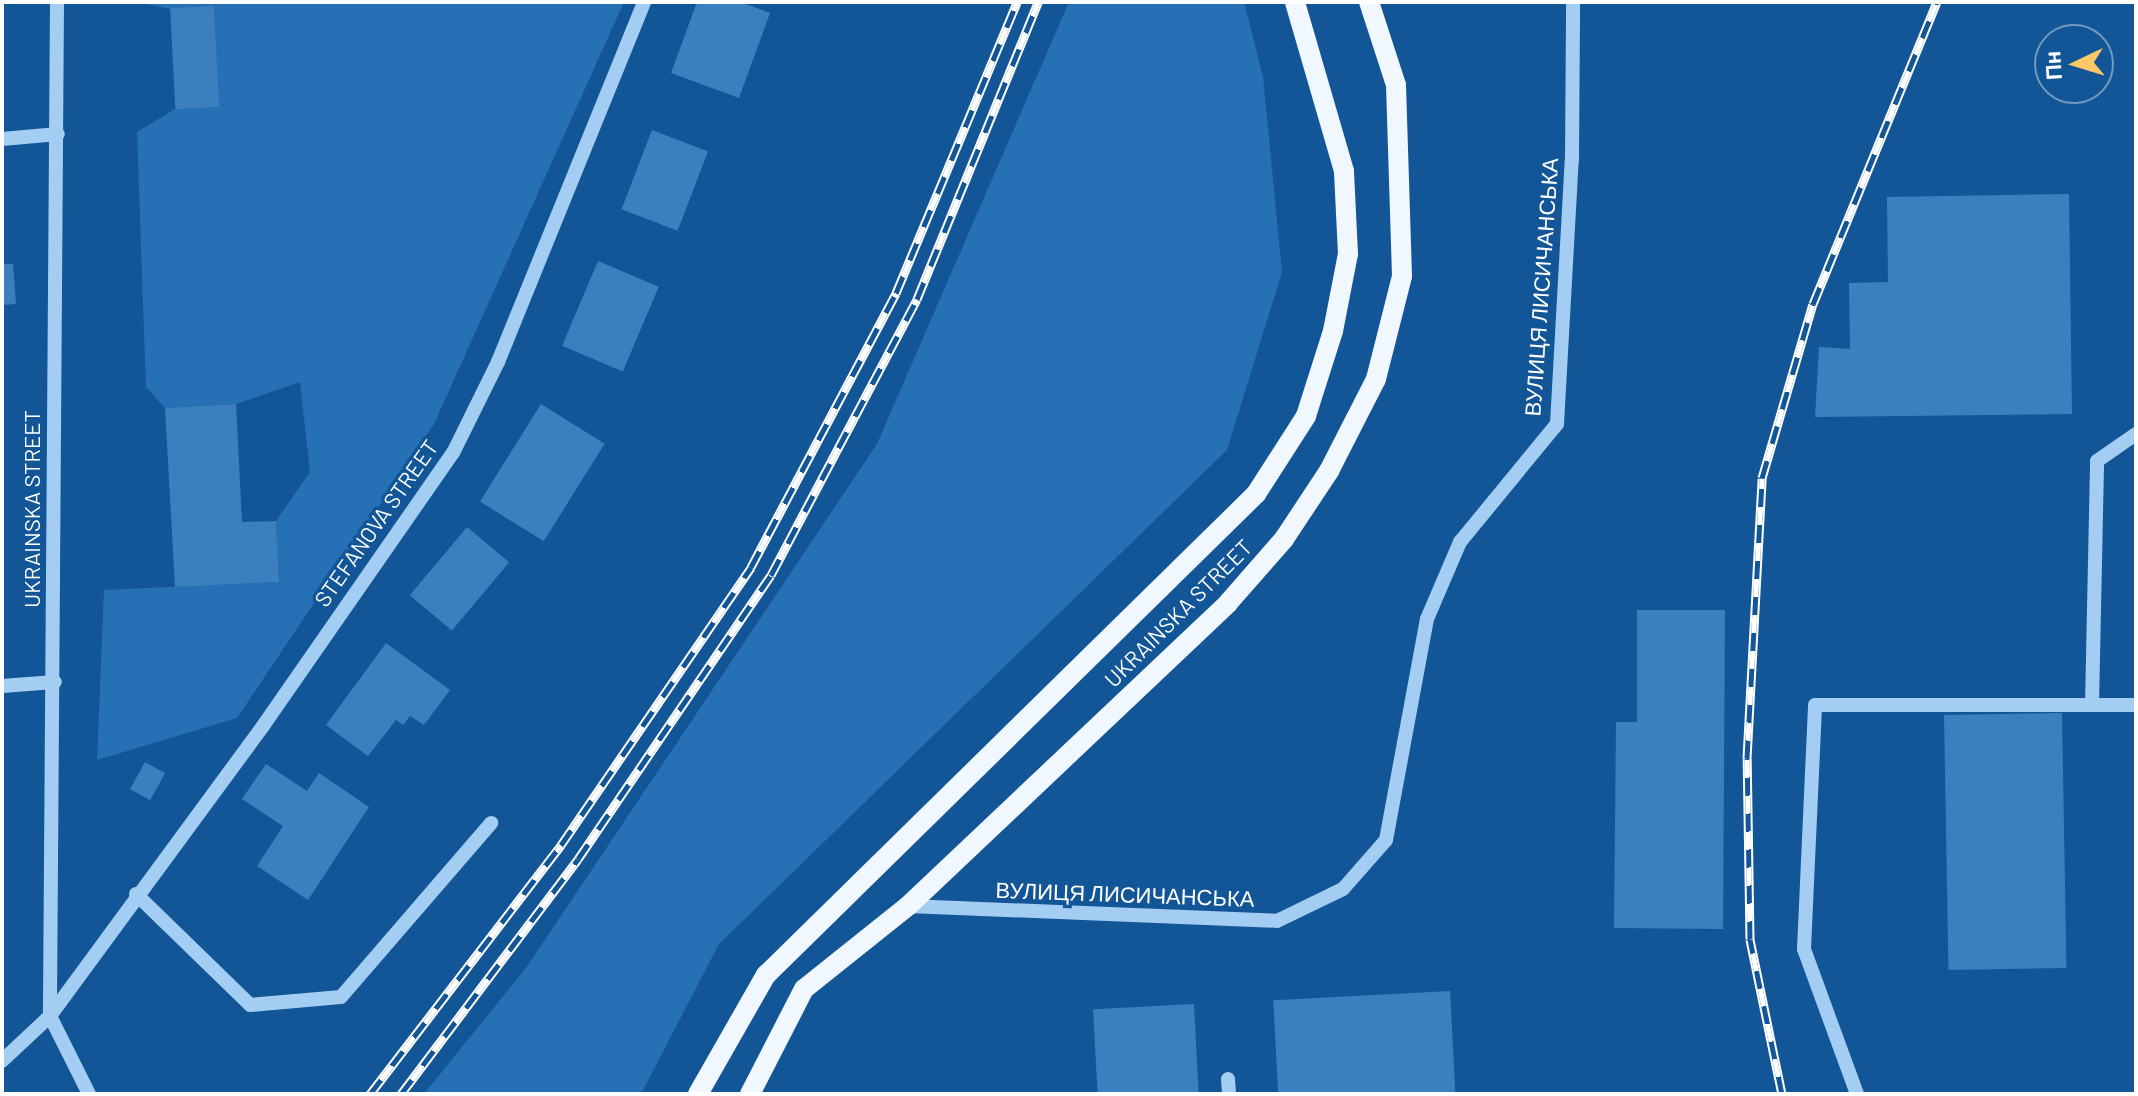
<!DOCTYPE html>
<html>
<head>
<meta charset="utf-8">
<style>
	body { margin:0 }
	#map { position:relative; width:2138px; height:1096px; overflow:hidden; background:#135697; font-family:Barlow,sans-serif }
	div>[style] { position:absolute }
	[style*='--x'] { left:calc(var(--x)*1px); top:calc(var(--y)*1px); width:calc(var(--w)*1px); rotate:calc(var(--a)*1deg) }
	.green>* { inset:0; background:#2670b6 }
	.building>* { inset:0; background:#3c7fbf; transform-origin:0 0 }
	.minor>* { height:14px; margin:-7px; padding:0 7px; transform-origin:7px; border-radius:7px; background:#a4cdf3 }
	.major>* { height:20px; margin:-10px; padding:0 10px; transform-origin:10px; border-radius:10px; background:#f0f7ff }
	.rail>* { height:9px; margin-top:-4.5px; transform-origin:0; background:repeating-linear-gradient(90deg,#135697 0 18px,#fff 0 36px); box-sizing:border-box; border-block:2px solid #fff }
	span { translate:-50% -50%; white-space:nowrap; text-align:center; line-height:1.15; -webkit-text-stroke:7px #135697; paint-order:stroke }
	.street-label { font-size:22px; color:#fff }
	.frame { position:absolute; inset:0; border:4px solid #fff; pointer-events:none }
	.north { position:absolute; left:2034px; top:24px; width:80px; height:80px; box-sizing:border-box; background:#135697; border:2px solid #719ac1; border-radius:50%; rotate:266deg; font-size:22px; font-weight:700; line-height:32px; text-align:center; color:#fff }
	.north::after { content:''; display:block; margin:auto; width:28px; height:36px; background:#ffc866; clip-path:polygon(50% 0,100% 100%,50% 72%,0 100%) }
</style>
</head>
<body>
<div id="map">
	<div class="green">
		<div style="clip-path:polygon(137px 2px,624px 2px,434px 424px,237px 718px,97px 760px,104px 590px,279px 582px,276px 521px,310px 472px,300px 382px,236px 404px,165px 408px,146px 387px,137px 132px,175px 109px,219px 106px,214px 7px,170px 9px)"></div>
		<div style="clip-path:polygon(1069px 2px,1244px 2px,1263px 77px,1282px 272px,1227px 450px,719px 944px,641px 1094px,424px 1094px,526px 968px,877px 444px)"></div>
	</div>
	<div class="building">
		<div style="clip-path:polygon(697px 2px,740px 2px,770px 13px,739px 98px,671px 73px)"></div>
		<div style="left:214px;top:6px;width:101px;height:44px;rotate:87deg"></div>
		<div style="left:652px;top:130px;width:60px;height:85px;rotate:21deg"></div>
		<div style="clip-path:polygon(2069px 194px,2072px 414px,1815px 417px,1819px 347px,1850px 349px,1849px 283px,1888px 282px,1887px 197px)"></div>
		<div style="left:598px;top:261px;width:66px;height:92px;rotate:23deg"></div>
		<div style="clip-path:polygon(2px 264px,13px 264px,16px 304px,2px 305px)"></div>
		<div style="clip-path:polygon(236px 404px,242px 522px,276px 521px,279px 582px,175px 587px,165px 408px)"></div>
		<div style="left:541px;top:404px;width:75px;height:115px;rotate:32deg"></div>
		<div style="left:467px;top:527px;width:55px;height:89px;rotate:40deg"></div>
		<div style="clip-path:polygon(1637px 610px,1725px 610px,1723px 929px,1614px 928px,1616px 722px,1637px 722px)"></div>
		<div style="clip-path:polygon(386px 643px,450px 690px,424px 725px,410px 716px,403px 725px,396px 720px,368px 756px,326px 725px)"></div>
		<div style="left:2062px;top:713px;width:255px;height:118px;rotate:89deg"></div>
		<div style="left:145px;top:762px;width:23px;height:31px;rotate:29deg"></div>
		<div style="clip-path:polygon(266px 764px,307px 791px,319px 773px,369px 807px,308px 900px,257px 866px,283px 826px,242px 799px)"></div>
		<div style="left:1450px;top:991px;width:103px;height:177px;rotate:87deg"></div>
		<div style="left:1194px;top:1004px;width:90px;height:101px;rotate:87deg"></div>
	</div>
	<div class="minor">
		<div style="--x:57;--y:2;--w:1014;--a:90.4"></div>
		<div style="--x:50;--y:1016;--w:87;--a:63.4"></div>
		<div style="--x:2;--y:139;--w:56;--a:-5.1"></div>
		<div style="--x:2;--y:686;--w:53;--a:-4.3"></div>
		<div style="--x:2092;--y:705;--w:244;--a:-88.8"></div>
		<div style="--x:2097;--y:461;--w:47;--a:-34.7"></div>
		<div style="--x:136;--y:894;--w:159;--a:44.2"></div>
		<div style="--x:250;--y:1005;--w:91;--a:-5"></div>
		<div style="--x:341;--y:997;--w:230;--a:-49.2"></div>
		<div style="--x:908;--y:906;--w:369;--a:2.3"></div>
		<div style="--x:1277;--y:921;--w:73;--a:-25.9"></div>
		<div style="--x:1343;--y:889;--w:65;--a:-48.7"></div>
		<div style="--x:1386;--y:840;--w:225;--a:-79.5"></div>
		<div style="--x:1427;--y:619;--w:84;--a:-66.8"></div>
		<div style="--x:1460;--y:542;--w:153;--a:-50.6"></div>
		<div style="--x:1557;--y:424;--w:265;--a:-86.8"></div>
		<div style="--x:1572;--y:159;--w:157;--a:-89.6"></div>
		<div style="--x:2;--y:1061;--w:66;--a:-43.2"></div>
		<div style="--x:50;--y:1016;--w:360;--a:-53.7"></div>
		<div style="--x:263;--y:726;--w:333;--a:-55.2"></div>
		<div style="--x:453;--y:453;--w:102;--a:-63.7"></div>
		<div style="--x:498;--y:362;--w:388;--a:-67.9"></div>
		<div style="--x:1228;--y:1079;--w:15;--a:86"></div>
		<div style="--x:1857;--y:1094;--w:154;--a:-110.1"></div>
		<div style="--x:1804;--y:949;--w:244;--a:-87.4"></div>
		<div style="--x:1815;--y:705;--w:321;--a:0"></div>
	</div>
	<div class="major">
		<div style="--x:698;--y:1094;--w:137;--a:-60.3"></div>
		<div style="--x:766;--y:975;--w:687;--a:-44.47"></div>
		<div style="--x:1256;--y:494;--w:93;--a:-57.3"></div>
		<div style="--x:1306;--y:416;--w:89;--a:-72.4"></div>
		<div style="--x:1333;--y:331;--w:78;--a:-79"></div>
		<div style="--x:1348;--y:254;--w:83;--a:-92.8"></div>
		<div style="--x:1344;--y:171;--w:176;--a:-106.2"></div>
		<div style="--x:750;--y:1094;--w:118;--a:-62.8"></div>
		<div style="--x:804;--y:989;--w:133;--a:-38.6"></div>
		<div style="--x:908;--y:906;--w:441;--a:-43.4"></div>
		<div style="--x:1228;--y:603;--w:85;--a:-48.8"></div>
		<div style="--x:1284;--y:539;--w:82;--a:-56.5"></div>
		<div style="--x:1329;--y:471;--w:103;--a:-62.9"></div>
		<div style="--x:1376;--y:379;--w:106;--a:-75.8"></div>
		<div style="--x:1402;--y:276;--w:191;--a:-91.8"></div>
		<div style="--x:1396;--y:85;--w:87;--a:-108"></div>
	</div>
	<div class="rail">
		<div style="--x:370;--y:1094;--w:314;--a:-52.5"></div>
		<div style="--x:561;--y:845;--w:337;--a:-55.6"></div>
		<div style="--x:751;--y:567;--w:310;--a:-62.1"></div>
		<div style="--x:896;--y:293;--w:315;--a:-67.4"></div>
		<div style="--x:401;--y:1094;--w:294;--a:-53"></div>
		<div style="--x:578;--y:859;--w:343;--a:-55.8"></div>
		<div style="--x:771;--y:575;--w:312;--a:-62.1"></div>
		<div style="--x:917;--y:299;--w:321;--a:-67.8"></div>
		<div style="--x:1782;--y:1094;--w:158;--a:-101.7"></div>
		<div style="--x:1750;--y:939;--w:181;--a:-90.9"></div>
		<div style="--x:1747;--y:758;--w:280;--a:-86.9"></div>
		<div style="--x:1762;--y:478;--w:181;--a:-73.7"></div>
		<div style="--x:1813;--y:304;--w:326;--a:-67.7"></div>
	</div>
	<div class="street-label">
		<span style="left:1541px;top:287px;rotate:-86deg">ВУЛИЦЯ ЛИСИЧАНСЬКА</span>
		<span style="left:32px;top:509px;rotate:-90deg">UKRAINSKA STREET</span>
		<span style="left:376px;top:523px;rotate:-55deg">STEFANOVA STREET</span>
		<span style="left:1178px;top:613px;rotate:-45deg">UKRAINSKA STREET</span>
		<span style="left:1125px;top:894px;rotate:2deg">ВУЛИЦЯ ЛИСИЧАНСЬКА</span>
	</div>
	<div class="frame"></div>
	<div class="north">Пн</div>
</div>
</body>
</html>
